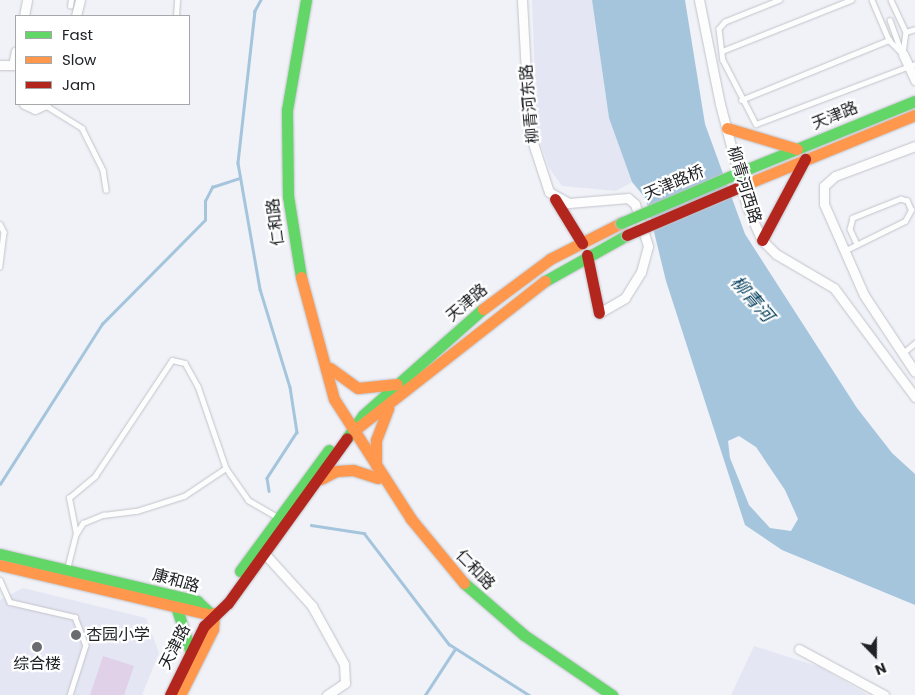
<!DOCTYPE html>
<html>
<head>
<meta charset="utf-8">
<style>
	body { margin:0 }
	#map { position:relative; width:915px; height:695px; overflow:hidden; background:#f0f2f8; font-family:Poppins,"Noto Sans SC",sans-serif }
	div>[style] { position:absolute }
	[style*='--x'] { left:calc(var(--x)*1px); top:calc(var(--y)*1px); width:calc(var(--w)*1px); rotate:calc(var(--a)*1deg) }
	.built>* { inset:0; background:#e4e6f4 }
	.green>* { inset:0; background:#e0d1e8 }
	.water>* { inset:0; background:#a5c5dd }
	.stream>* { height:2.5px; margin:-1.25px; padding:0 1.25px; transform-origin:1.25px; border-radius:1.25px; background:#a5c5dd }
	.roads { filter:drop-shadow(0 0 1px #c2c3c8) drop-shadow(0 0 1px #c2c3c8) }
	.lane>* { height:4.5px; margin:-2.25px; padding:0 2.25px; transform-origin:2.25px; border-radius:2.25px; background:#fdfdfe }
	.street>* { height:9px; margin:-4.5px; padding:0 4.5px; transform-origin:4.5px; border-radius:4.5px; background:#fdfdfe }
	.fast>* { height:11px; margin:-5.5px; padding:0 5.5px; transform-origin:5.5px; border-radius:5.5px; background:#63d668 }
	.slow>* { height:11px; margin:-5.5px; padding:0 5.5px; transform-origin:5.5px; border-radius:5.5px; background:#ff974d }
	.jam>* { height:11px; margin:-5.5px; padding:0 5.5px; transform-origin:5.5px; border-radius:5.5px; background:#b3261e }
	.bridges { filter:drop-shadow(0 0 1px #c2c3c8) drop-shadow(0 0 1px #c2c3c8) }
	.fast-bridge>* { height:11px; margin:-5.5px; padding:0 5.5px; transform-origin:5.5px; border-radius:5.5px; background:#63d668 }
	.jam-bridge>* { height:11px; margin:-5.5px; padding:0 5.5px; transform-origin:5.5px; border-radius:5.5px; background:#b3261e }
	.dots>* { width:14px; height:14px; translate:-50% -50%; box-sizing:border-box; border:2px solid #fff; border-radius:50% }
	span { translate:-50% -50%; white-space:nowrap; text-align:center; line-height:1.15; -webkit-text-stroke:4.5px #fff; paint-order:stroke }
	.street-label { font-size:16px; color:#212226 }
	.poi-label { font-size:16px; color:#212226 }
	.left { translate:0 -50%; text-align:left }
	.water-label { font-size:18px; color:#023e5d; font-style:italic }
	.legend { position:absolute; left:15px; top:15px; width:175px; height:90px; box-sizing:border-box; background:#fff; border:1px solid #a6a7a8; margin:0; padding:6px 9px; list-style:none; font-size:15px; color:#212226 }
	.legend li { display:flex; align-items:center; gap:10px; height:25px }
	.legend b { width:25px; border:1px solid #a6a7a8 }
	.north { position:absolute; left:850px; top:630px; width:50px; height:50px; -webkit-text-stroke:4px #fff; paint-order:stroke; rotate:158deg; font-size:14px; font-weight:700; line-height:20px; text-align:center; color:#212226 }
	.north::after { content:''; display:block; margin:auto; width:18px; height:22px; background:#212226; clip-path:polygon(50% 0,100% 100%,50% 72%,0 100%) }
</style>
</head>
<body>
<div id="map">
	<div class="built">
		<div style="clip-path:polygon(532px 0,592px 0,609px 118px,632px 182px,616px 191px,562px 186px,549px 168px,537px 133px)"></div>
		<div style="clip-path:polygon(23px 588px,146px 618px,159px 653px,142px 695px,0 695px,0 600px)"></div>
		<div style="clip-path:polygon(754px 646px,820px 667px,868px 695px,731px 695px)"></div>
	</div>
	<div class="green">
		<div style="clip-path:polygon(103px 656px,134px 666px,124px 695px,90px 695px)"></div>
	</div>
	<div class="water">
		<div style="clip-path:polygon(evenodd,592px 0,685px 0,705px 124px,745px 234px,857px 408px,892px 453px,915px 474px,915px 605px,782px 550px,745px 525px,666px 281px,646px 199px,632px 182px,609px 118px,592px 0,739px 436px,756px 447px,785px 490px,798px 519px,791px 531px,770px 528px,749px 505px,730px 458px,728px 441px,739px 436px)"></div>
	</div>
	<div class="stream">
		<div style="--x:261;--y:0;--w:13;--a:119"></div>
		<div style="--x:255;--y:11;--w:153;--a:96.4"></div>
		<div style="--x:238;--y:163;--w:128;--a:80.1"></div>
		<div style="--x:260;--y:289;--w:102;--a:73"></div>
		<div style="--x:290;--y:387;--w:46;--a:81.2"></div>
		<div style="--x:297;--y:432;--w:55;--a:123.1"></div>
		<div style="--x:267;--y:478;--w:13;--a:81"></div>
		<div style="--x:0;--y:484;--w:190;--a:-57.5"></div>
		<div style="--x:102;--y:324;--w:146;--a:-45.3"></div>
		<div style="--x:205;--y:220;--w:19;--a:-90"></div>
		<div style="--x:205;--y:201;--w:16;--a:-63"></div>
		<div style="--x:212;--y:187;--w:29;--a:-18"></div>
		<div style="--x:311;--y:525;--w:54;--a:8.6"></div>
		<div style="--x:364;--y:533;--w:140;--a:52.6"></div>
		<div style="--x:449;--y:644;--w:95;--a:32.5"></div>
		<div style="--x:425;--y:695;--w:55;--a:-56.9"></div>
	</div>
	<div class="roads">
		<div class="lane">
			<div style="--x:780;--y:0;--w:59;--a:158.2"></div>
			<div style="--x:725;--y:22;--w:9;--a:131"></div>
			<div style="--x:719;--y:29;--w:31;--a:83"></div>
			<div style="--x:723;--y:60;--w:72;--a:62.7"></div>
			<div style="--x:756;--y:124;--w:170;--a:-20.7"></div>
			<div style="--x:872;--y:0;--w:43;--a:67"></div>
			<div style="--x:889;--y:40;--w:20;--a:45"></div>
			<div style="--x:891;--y:0;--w:35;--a:65"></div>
			<div style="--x:906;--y:32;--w:22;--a:98"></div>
			<div style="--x:70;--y:6;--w:6;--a:-81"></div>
			<div style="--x:176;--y:16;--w:16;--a:-86"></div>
			<div style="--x:890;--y:20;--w:33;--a:70"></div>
			<div style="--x:906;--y:32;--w:9;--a:-18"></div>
			<div style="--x:722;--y:51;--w:139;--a:-21.6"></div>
			<div style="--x:741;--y:100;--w:160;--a:-22.1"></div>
			<div style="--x:45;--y:105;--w:44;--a:31.9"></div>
			<div style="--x:82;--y:128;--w:47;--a:63.4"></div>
			<div style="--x:103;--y:170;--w:20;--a:81"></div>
			<div style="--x:0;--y:224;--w:9;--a:63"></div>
			<div style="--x:4;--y:232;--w:35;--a:97"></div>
			<div style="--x:844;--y:251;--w:68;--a:-26.2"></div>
			<div style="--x:905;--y:221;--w:13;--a:-61"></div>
			<div style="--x:911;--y:210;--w:10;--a:-114"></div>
			<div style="--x:907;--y:201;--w:6;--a:-162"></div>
			<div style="--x:901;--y:199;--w:52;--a:158.4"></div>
			<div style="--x:853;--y:218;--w:11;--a:105"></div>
			<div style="--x:850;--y:229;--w:14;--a:65"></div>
			<div style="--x:903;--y:353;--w:16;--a:-40"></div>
			<div style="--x:76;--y:534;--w:13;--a:-58"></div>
			<div style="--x:83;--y:523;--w:22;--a:-22"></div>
			<div style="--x:103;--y:515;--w:34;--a:-7"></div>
			<div style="--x:137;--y:511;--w:49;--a:-17.7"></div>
			<div style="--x:184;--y:496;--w:50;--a:-33.7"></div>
			<div style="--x:67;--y:569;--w:36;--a:-76"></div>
			<div style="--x:76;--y:534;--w:37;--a:-101"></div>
			<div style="--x:69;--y:498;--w:34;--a:-40"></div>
			<div style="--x:95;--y:476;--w:139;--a:-56.4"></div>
			<div style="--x:172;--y:360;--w:13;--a:13"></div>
			<div style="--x:185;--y:363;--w:26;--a:61"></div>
			<div style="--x:198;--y:386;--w:87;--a:71.1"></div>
			<div style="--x:226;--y:468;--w:39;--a:55"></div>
			<div style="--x:248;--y:500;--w:34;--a:30"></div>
			<div style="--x:0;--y:580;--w:24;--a:66"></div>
			<div style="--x:10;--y:602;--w:67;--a:13"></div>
			<div style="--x:75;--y:617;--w:30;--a:69"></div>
			<div style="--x:86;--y:645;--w:52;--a:107.7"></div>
		</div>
		<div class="street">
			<div style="--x:522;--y:0;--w:131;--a:86.9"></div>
			<div style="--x:529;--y:131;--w:64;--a:71.8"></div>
			<div style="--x:549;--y:192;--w:23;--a:29"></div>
			<div style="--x:569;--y:203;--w:59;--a:-4.8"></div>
			<div style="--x:628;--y:198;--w:9;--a:41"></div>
			<div style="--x:635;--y:204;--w:44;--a:72.8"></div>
			<div style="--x:648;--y:246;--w:27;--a:105"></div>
			<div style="--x:641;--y:272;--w:31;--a:122"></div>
			<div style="--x:625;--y:298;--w:30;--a:150"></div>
			<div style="--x:699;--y:0;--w:106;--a:78.6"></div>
			<div style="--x:720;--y:104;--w:106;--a:75.3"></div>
			<div style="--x:747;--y:207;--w:36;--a:66"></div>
			<div style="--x:762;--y:240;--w:20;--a:45"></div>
			<div style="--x:776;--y:254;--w:67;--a:30.4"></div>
			<div style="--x:834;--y:288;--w:136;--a:53.4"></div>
			<div style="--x:24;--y:16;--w:16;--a:-79"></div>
			<div style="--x:76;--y:16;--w:16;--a:-76"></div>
			<div style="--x:903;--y:54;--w:29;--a:65"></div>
			<div style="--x:0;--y:65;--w:16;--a:0"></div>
			<div style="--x:13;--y:65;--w:14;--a:-78"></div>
			<div style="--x:24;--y:104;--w:12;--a:24"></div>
			<div style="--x:35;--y:109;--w:12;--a:-24"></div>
			<div style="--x:915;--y:146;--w:85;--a:159.4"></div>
			<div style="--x:835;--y:176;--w:15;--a:138"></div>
			<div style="--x:824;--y:186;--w:18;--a:90"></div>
			<div style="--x:824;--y:204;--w:99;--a:66.3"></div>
			<div style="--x:864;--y:295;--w:92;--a:56.5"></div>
			<div style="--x:264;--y:553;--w:72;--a:47.8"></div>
			<div style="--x:312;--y:606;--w:66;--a:61.1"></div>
			<div style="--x:344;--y:664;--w:19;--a:87"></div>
			<div style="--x:345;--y:683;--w:22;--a:146"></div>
			<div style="--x:799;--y:649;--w:97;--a:28.4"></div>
		</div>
		<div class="fast">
			<div style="--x:740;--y:172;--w:189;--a:-22.1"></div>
			<div style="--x:301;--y:277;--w:82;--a:-99.1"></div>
			<div style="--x:288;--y:196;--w:86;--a:-90.7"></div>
			<div style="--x:287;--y:110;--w:112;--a:-80.2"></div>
			<div style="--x:545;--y:281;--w:94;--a:-29.3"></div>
			<div style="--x:347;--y:438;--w:28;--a:-55"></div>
			<div style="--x:363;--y:415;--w:160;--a:-41.5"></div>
			<div style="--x:0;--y:554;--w:203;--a:13.4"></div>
			<div style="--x:197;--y:601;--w:22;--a:43"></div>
			<div style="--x:240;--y:571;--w:150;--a:-53.7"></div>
			<div style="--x:464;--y:583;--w:79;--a:40.9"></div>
			<div style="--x:524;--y:635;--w:107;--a:34.3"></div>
			<div style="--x:176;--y:606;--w:49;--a:72.3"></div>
		</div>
		<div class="slow">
			<div style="--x:727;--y:128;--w:73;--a:16.7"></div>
			<div style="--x:744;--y:185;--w:185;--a:-22.3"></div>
			<div style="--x:301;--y:277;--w:126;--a:74.9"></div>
			<div style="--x:334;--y:399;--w:143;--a:57.3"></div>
			<div style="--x:411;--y:519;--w:83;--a:50.4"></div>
			<div style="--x:483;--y:309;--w:84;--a:-36.7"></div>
			<div style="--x:550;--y:259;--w:80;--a:-26.9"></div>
			<div style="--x:330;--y:368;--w:34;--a:36"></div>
			<div style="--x:358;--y:388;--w:39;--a:-6"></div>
			<div style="--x:356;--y:429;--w:240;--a:-38.1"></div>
			<div style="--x:376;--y:465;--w:25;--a:-90"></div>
			<div style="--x:376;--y:440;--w:34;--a:-69"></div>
			<div style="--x:321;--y:479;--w:17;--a:-28"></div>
			<div style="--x:336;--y:471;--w:17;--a:-3"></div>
			<div style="--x:353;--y:470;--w:26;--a:18"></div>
			<div style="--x:0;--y:565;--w:217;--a:13.3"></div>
			<div style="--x:180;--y:695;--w:74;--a:-63.4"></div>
			<div style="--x:213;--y:629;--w:16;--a:-86"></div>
		</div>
		<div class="jam">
			<div style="--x:555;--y:199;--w:52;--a:58.5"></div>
			<div style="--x:762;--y:240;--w:92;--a:-62"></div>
			<div style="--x:587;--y:255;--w:59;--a:78.3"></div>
			<div style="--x:170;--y:695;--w:77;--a:-63.8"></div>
			<div style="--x:204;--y:626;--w:33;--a:-44"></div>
			<div style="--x:228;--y:603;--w:203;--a:-54.2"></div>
		</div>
	</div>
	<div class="bridges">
		<div class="fast-bridge">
			<div style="--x:621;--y:223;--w:129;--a:-23.2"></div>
		</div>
		<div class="jam-bridge">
			<div style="--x:627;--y:235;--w:127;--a:-23.1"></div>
		</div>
	</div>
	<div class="dots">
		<div style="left:76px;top:635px;background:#696b70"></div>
		<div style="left:37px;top:647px;background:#696b70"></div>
	</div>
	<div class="street-label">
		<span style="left:530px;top:104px;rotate:-95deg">柳青河东路</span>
		<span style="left:835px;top:116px;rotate:-22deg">天津路</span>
		<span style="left:674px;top:183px;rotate:-23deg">天津路桥</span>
		<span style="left:744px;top:185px;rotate:73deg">柳青河西路</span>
		<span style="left:276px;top:222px;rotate:-97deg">仁和路</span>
		<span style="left:467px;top:303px;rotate:-40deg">天津路</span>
		<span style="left:475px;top:570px;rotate:46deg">仁和路</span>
		<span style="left:176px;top:581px;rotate:16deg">康和路</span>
		<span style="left:175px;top:647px;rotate:-63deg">天津路</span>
	</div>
	<div class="poi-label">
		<span class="left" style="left:86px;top:635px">杏园小学</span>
		<span style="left:37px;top:664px">综合楼</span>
	</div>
	<div class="water-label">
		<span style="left:752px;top:299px;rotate:49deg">柳青河</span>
	</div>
	<ul class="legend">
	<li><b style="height:6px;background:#63d668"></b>Fast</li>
	<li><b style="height:6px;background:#ff974d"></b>Slow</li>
	<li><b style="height:6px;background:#b3261e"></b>Jam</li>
	</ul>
	<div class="north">N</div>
</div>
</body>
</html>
